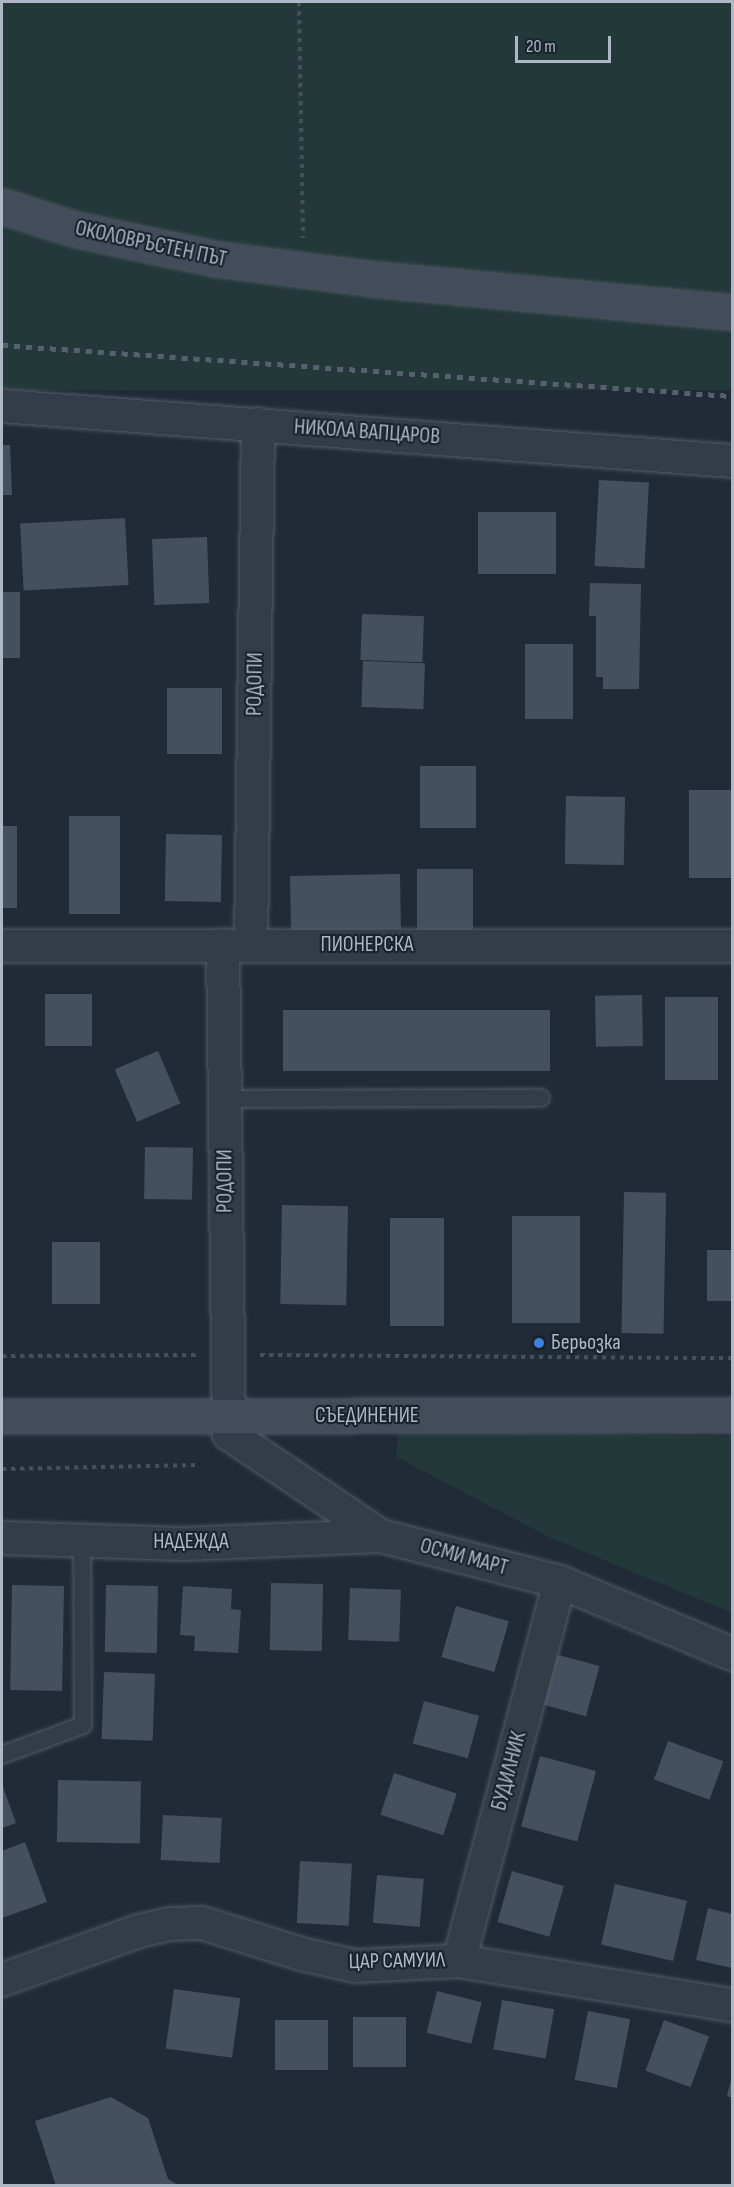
<!DOCTYPE html>
<html>
<head>
<meta charset="utf-8">
<style>
	body { margin:0 }
	#map { position:relative; width:734px; height:2187px; overflow:hidden; background:#212b37; font-family:"Sofia Sans Condensed",sans-serif }
	div>[style] { position:absolute }
	[style*='--x'] { left:calc(var(--x)*1px); top:calc(var(--y)*1px); width:calc(var(--w)*1px); rotate:calc(var(--a)*1deg) }
	.green>* { inset:0; background:#233839; transform-origin:0 0 }
	.building>* { inset:0; background:#44505f; transform-origin:0 0 }
	.path>* { height:4px; margin-top:-2px; transform-origin:0; background:repeating-linear-gradient(90deg,#405356 0 4.5px,transparent 0 9px) }
	.roads { filter:drop-shadow(0 0 2px #515a65) drop-shadow(0 0 2px #515a65) }
	.lane>* { height:16px; margin:-8px; padding:0 8px; transform-origin:8px; border-radius:8px; background:#343c48 }
	.street>* { height:32px; margin:-16px; padding:0 16px; transform-origin:16px; border-radius:16px; background:#343c48 }
	.secondary>* { height:33px; margin:-16.5px; padding:0 16.5px; transform-origin:16.5px; border-radius:16.5px; background:#424c5b }
	.rail>* { height:4.5px; margin-top:-2.25px; transform-origin:0; background:repeating-linear-gradient(90deg,#56616f 0 6px,transparent 0 12px) }
	.dots>* { width:16px; height:16px; translate:-50% -50%; box-sizing:border-box; border:3px solid #1a222c; border-radius:50% }
	span { translate:-50% -50%; white-space:nowrap; text-align:center; line-height:1.15; -webkit-text-stroke:4.5px #1a222c; paint-order:stroke }
	.street-label { font-size:22px; color:#aeb7c4 }
	.poi-label { font-size:22px; color:#aeb7c4 }
	.left { translate:0 -50%; text-align:left }
	.frame { position:absolute; inset:0; border:3px solid #aeb7c4; pointer-events:none }
	.scale { position:absolute; left:515px; top:36px; width:96px; height:27px; box-sizing:border-box; border:3px solid #aeb7c4; border-top:0; padding-left:8px; font-size:18px; line-height:21px; white-space:nowrap; color:#aeb7c4; -webkit-text-stroke:4px #1a222c; paint-order:stroke }
</style>
</head>
<body>
<div id="map">
	<div class="green">
		<div style="left:2px;top:2px;width:730px;height:388px"></div>
		<div style="clip-path:polygon(398px 1430px,732px 1437px,732px 1613px,551px 1538px,396px 1457px)"></div>
	</div>
	<div class="building">
		<div style="clip-path:polygon(2px 445px,10px 445px,12px 495px,2px 495px)"></div>
		<div style="left:599px;top:480px;width:50px;height:86px;rotate:3deg"></div>
		<div style="left:478px;top:512px;width:78px;height:62px"></div>
		<div style="left:125px;top:518px;width:67px;height:105px;rotate:87deg"></div>
		<div style="left:207px;top:537px;width:66px;height:55px;rotate:88deg"></div>
		<div style="clip-path:polygon(590px 583px,641px 584px,639px 689px,603px 689px,603px 677px,596px 677px,596px 616px,589px 616px)"></div>
		<div style="left:2px;top:592px;width:18px;height:66px"></div>
		<div style="left:362px;top:614px;width:62px;height:46px;rotate:2deg"></div>
		<div style="left:525px;top:644px;width:48px;height:75px"></div>
		<div style="left:363px;top:661px;width:62px;height:46px;rotate:2deg"></div>
		<div style="left:167px;top:688px;width:55px;height:66px"></div>
		<div style="left:476px;top:766px;width:62px;height:56px;rotate:90deg"></div>
		<div style="left:732px;top:790px;width:88px;height:43px;rotate:90deg"></div>
		<div style="left:566px;top:796px;width:59px;height:68px;rotate:1deg"></div>
		<div style="left:69px;top:816px;width:51px;height:98px"></div>
		<div style="left:2px;top:826px;width:15px;height:82px"></div>
		<div style="left:166px;top:834px;width:56px;height:67px;rotate:1deg"></div>
		<div style="left:417px;top:869px;width:56px;height:62px"></div>
		<div style="left:400px;top:874px;width:55px;height:110px;rotate:89deg"></div>
		<div style="left:45px;top:994px;width:47px;height:52px"></div>
		<div style="left:642px;top:995px;width:51px;height:47px;rotate:89deg"></div>
		<div style="left:665px;top:997px;width:53px;height:83px"></div>
		<div style="left:550px;top:1010px;width:61px;height:267px;rotate:90deg"></div>
		<div style="left:158px;top:1051px;width:57px;height:47px;rotate:67deg"></div>
		<div style="left:145px;top:1147px;width:48px;height:52px;rotate:1deg"></div>
		<div style="left:624px;top:1192px;width:42px;height:141px;rotate:1deg"></div>
		<div style="left:282px;top:1205px;width:66px;height:99px;rotate:1deg"></div>
		<div style="left:580px;top:1216px;width:107px;height:68px;rotate:90deg"></div>
		<div style="left:390px;top:1218px;width:54px;height:108px"></div>
		<div style="left:52px;top:1242px;width:48px;height:62px"></div>
		<div style="left:707px;top:1250px;width:25px;height:51px"></div>
		<div style="left:271px;top:1583px;width:52px;height:67px;rotate:1deg"></div>
		<div style="left:12px;top:1585px;width:52px;height:105px;rotate:1deg"></div>
		<div style="left:106px;top:1585px;width:52px;height:67px;rotate:1deg"></div>
		<div style="clip-path:polygon(183px 1586px,232px 1589px,231px 1609px,241px 1610px,238px 1653px,194px 1651px,195px 1636px,180px 1635px)"></div>
		<div style="left:350px;top:1588px;width:51px;height:52px;rotate:2deg"></div>
		<div style="left:456px;top:1606px;width:55px;height:53px;rotate:16deg"></div>
		<div style="left:555px;top:1654px;width:46px;height:52px;rotate:15deg"></div>
		<div style="left:104px;top:1672px;width:51px;height:67px;rotate:2deg"></div>
		<div style="left:424px;top:1701px;width:57px;height:44px;rotate:15deg"></div>
		<div style="left:668px;top:1741px;width:59px;height:41px;rotate:20deg"></div>
		<div style="left:540px;top:1756px;width:58px;height:73px;rotate:15deg"></div>
		<div style="left:394px;top:1773px;width:66px;height:44px;rotate:18deg"></div>
		<div style="left:58px;top:1780px;width:83px;height:62px;rotate:1deg"></div>
		<div style="clip-path:polygon(2px 1784px,16px 1823px,2px 1828px)"></div>
		<div style="left:163px;top:1815px;width:59px;height:45px;rotate:3deg"></div>
		<div style="clip-path:polygon(25px 1842px,47px 1902px,2px 1918px,2px 1851px)"></div>
		<div style="left:300px;top:1861px;width:52px;height:62px;rotate:3deg"></div>
		<div style="left:512px;top:1871px;width:54px;height:53px;rotate:16deg"></div>
		<div style="left:377px;top:1875px;width:47px;height:48px;rotate:5deg"></div>
		<div style="left:615px;top:1884px;width:74px;height:62px;rotate:13deg"></div>
		<div style="clip-path:polygon(708px 1908px,732px 1914px,732px 1968px,696px 1960px)"></div>
		<div style="left:174px;top:1989px;width:67px;height:60px;rotate:8deg"></div>
		<div style="left:437px;top:1991px;width:46px;height:43px;rotate:14deg"></div>
		<div style="left:502px;top:2000px;width:53px;height:50px;rotate:10deg"></div>
		<div style="left:588px;top:2011px;width:43px;height:70px;rotate:11deg"></div>
		<div style="left:353px;top:2017px;width:53px;height:50px"></div>
		<div style="left:275px;top:2020px;width:53px;height:50px"></div>
		<div style="left:664px;top:2020px;width:48px;height:54px;rotate:20deg"></div>
		<div style="clip-path:polygon(732px 2076px,732px 2098px,727px 2096px)"></div>
		<div style="clip-path:polygon(111px 2097px,148px 2118px,168px 2179px,180px 2186px,56px 2186px,35px 2121px)"></div>
	</div>
	<div class="path">
		<div style="--x:299;--y:2;--w:236;--a:89"></div>
		<div style="--x:260;--y:1355;--w:472;--a:0.4"></div>
		<div style="--x:2;--y:1356;--w:194;--a:-0.3"></div>
		<div style="--x:2;--y:1469;--w:196;--a:-1.2"></div>
	</div>
	<div class="roads">
		<div class="lane">
			<div style="--x:224;--y:1099;--w:317;--a:-0.2"></div>
			<div style="--x:2;--y:1755;--w:86;--a:-20.3"></div>
			<div style="--x:83;--y:1725;--w:187;--a:-90.3"></div>
		</div>
		<div class="street">
			<div style="--x:2;--y:406;--w:732;--a:4.31"></div>
			<div style="--x:223;--y:945;--w:489;--a:89.3"></div>
			<div style="--x:229;--y:1434;--w:183;--a:33.9"></div>
			<div style="--x:381;--y:1536;--w:185;--a:14.4"></div>
			<div style="--x:560;--y:1582;--w:186;--a:22.7"></div>
			<div style="--x:251;--y:945;--w:521;--a:-89.23"></div>
			<div style="--x:2;--y:946;--w:730;--a:0"></div>
			<div style="--x:2;--y:1538;--w:181;--a:1.9"></div>
			<div style="--x:183;--y:1544;--w:198;--a:-2.3"></div>
			<div style="--x:459;--y:1961;--w:392;--a:-75.1"></div>
			<div style="--x:2;--y:1980;--w:145;--a:-19.7"></div>
			<div style="--x:139;--y:1931;--w:32;--a:-13"></div>
			<div style="--x:170;--y:1924;--w:32;--a:-2"></div>
			<div style="--x:202;--y:1923;--w:104;--a:17.4"></div>
			<div style="--x:301;--y:1954;--w:55;--a:12.5"></div>
			<div style="--x:355;--y:1966;--w:104;--a:-2.8"></div>
			<div style="--x:459;--y:1961;--w:277;--a:9.2"></div>
		</div>
		<div class="secondary">
			<div style="--x:2;--y:206;--w:76;--a:17.7"></div>
			<div style="--x:74;--y:229;--w:145;--a:11.9"></div>
			<div style="--x:216;--y:259;--w:159;--a:7.2"></div>
			<div style="--x:374;--y:279;--w:360;--a:5.3"></div>
			<div style="--x:2;--y:1416;--w:730;--a:-0.08"></div>
		</div>
	</div>
	<div class="rail">
		<div style="--x:2;--y:345;--w:732;--a:4"></div>
	</div>
	<div class="dots">
		<div style="left:539px;top:1343px;background:#3f7fe0"></div>
	</div>
	<div class="street-label">
		<span style="left:151px;top:244px;rotate:12deg">ОКОЛОВРЪСТЕН ПЪТ</span>
		<span style="left:367px;top:432px;rotate:4deg">НИКОЛА ВАПЦАРОВ</span>
		<span style="left:255px;top:684px;rotate:-89deg">РОДОПИ</span>
		<span style="left:367px;top:945px">ПИОНЕРСКА</span>
		<span style="left:225px;top:1181px;rotate:-90deg">РОДОПИ</span>
		<span style="left:367px;top:1416px">СЪЕДИНЕНИЕ</span>
		<span style="left:191px;top:1542px">НАДЕЖДА</span>
		<span style="left:464px;top:1557px;rotate:15deg">ОСМИ МАРТ</span>
		<span style="left:509px;top:1771px;rotate:-75deg">БУДИЛНИК</span>
		<span style="left:397px;top:1961px;rotate:-1deg">ЦАР САМУИЛ</span>
	</div>
	<div class="poi-label">
		<span class="left" style="left:551px;top:1343px">Берьозка</span>
	</div>
	<div class="frame"></div>
	<div class="scale">20 m</div>
</div>
</body>
</html>
